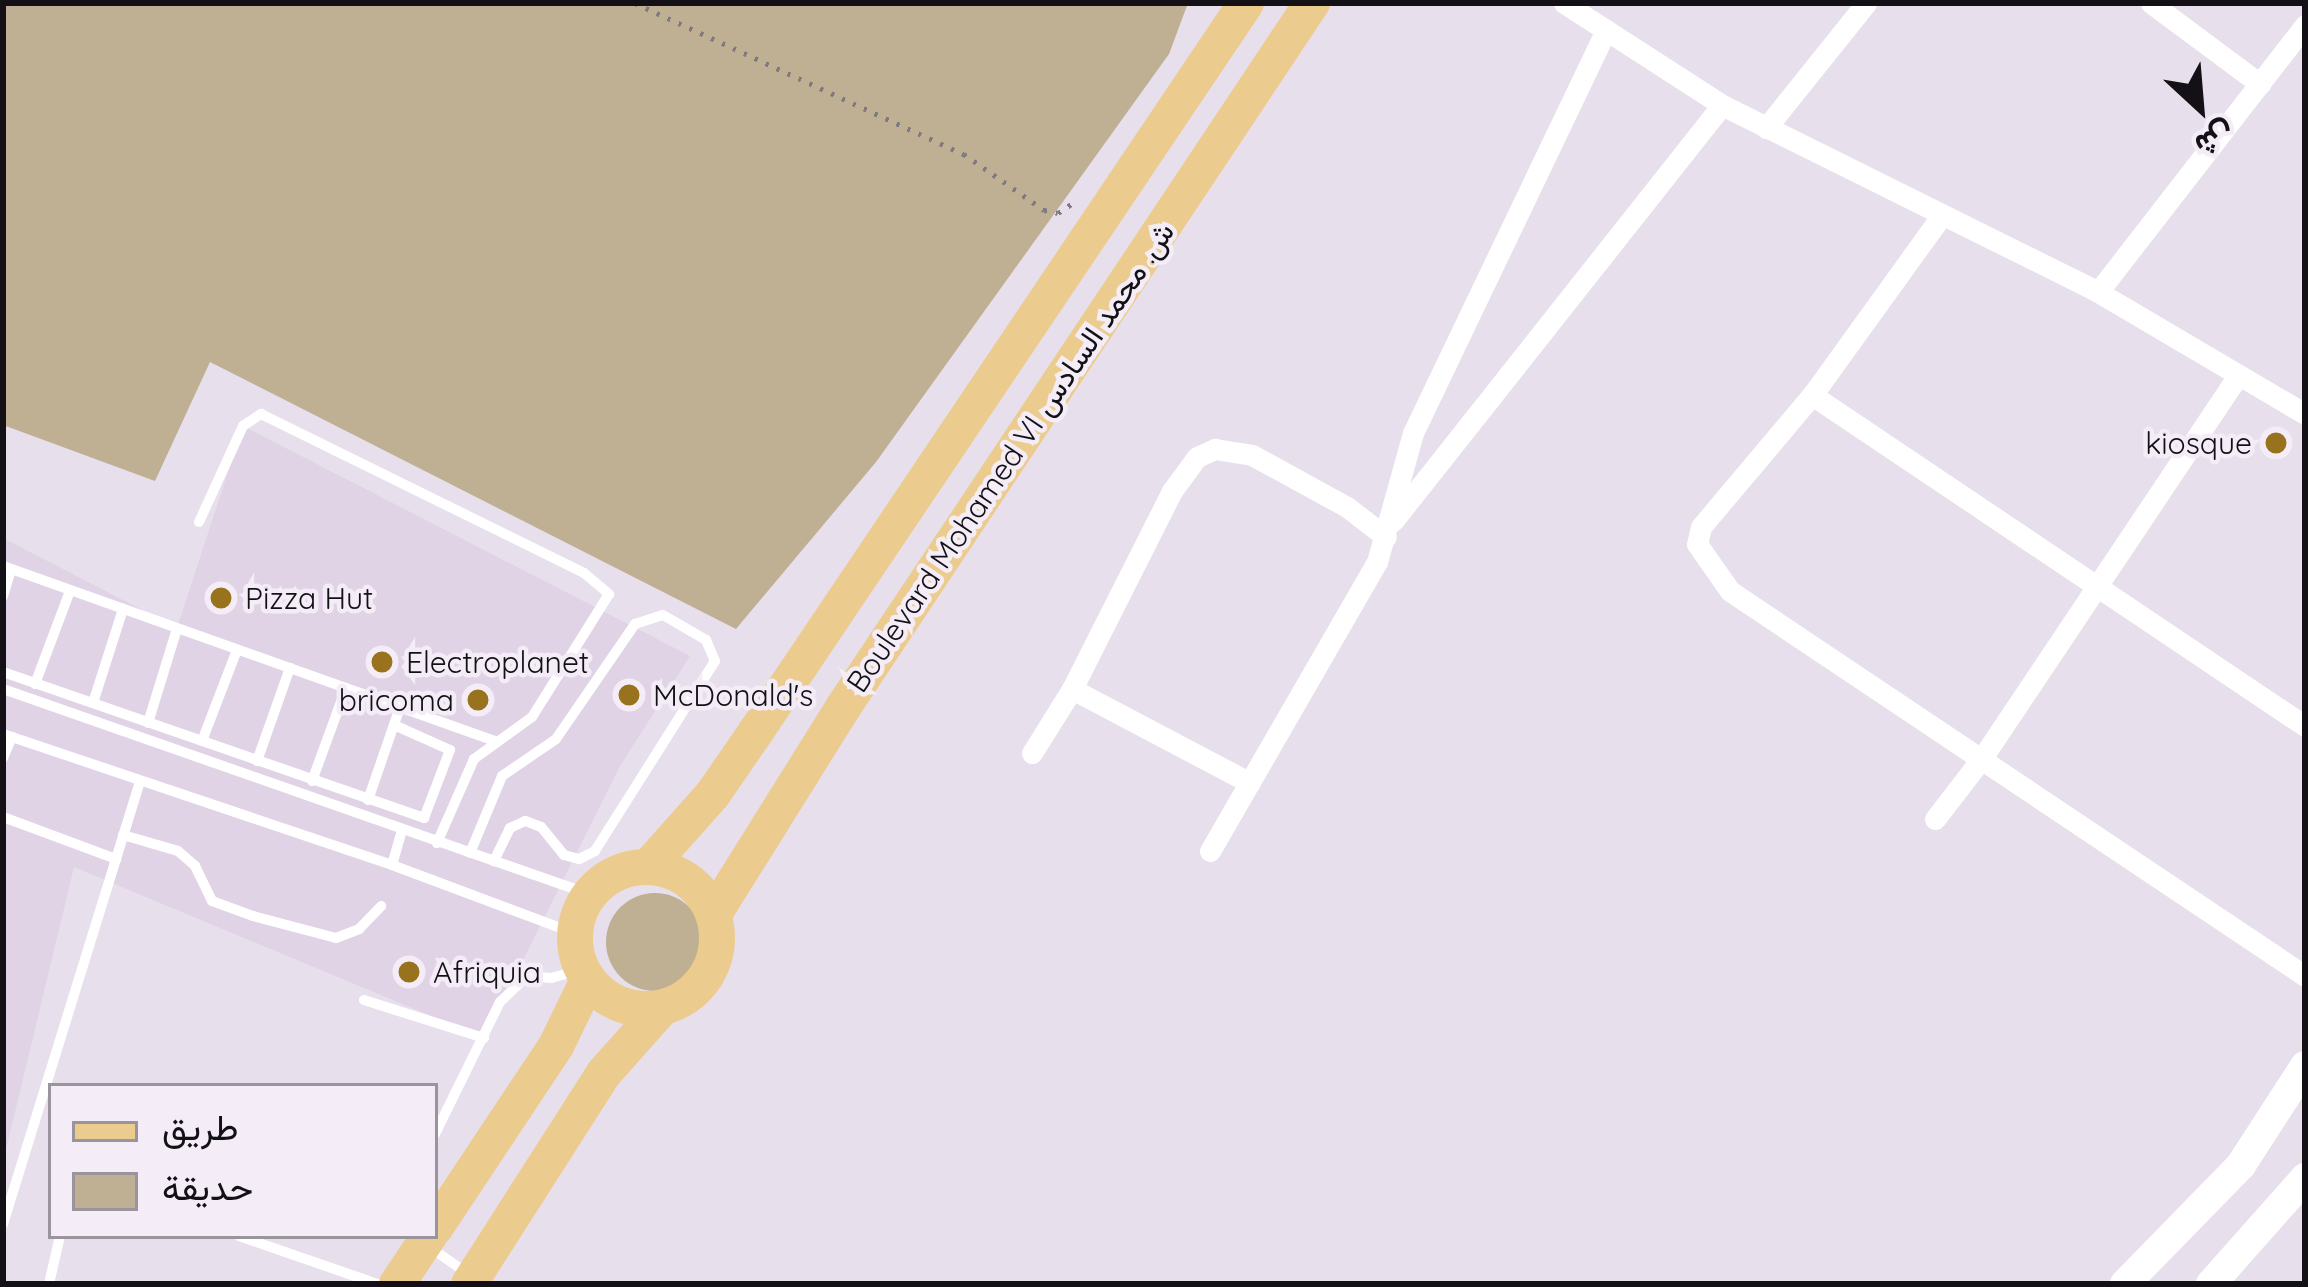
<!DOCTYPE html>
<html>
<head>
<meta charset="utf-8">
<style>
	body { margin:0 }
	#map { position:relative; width:2308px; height:1287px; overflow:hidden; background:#e7dfeb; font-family:Quicksand,Vazirmatn,sans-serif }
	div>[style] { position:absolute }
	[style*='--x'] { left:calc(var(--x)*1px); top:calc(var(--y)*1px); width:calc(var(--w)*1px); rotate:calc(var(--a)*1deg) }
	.built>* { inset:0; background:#dfd3e5 }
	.green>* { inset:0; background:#bfaf93 }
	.round { border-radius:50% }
	.path>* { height:4.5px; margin-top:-2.25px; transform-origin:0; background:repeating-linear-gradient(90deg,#7f7a82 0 3px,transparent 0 12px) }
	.service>* { height:10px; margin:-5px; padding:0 5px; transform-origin:5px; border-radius:5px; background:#fff }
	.minor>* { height:21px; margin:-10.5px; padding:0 10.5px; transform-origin:10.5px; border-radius:10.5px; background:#fff }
	.secondary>* { height:30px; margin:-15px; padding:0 15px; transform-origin:15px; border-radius:15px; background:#fff }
	.primary>* { height:36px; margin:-18px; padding:0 18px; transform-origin:18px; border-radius:18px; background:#eccc8e }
	.primary>.ring { margin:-18px; padding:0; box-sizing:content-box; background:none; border:36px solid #eccc8e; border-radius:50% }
	.dots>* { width:33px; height:33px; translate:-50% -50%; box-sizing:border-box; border:6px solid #f4edf8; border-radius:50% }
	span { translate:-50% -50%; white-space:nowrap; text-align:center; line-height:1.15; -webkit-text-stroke:9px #f4edf8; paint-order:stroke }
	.poi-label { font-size:30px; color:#131115 }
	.right { translate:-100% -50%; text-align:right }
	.left { translate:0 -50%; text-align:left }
	.street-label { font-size:30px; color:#131115 }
	.frame { position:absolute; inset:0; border:6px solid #131115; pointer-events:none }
	.legend { position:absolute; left:48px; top:1083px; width:390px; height:156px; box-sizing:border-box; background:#f4edf8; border:3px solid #9a959d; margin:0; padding:15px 21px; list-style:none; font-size:36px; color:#131115 }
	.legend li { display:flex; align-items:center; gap:24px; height:60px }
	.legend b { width:60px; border:3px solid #9a959d }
	.north { position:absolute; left:2140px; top:48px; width:120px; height:120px; -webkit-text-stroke:9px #f4edf8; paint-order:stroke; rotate:154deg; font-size:33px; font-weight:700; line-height:48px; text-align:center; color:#131115 }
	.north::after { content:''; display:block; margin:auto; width:42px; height:54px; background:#131115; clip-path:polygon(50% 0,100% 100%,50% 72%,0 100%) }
</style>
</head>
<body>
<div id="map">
	<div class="built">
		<div style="clip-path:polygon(243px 426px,690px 656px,620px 766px,484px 1038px,74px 867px,3px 1162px,3px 538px,177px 628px)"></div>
	</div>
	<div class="green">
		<div style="clip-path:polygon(3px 3px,1188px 3px,1169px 54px,876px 462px,736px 629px,210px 362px,155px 481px,3px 425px)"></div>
		<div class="round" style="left:606px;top:893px;width:98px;height:98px"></div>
	</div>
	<div class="path">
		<div style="--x:635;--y:3;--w:362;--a:24.7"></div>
		<div style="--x:964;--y:154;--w:98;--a:35"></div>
		<div style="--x:1044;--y:210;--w:14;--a:12"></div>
		<div style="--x:1058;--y:213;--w:18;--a:-34"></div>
	</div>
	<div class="service">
		<div style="--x:199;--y:522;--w:106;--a:-65.4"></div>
		<div style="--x:243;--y:426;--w:22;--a:-34"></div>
		<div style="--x:261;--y:414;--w:360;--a:26.2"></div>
		<div style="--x:584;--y:573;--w:33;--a:40"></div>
		<div style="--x:609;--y:594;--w:145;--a:122"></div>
		<div style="--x:532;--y:717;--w:72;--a:144.1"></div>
		<div style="--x:474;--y:759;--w:92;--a:113.8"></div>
		<div style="--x:3;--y:566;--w:522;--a:19.58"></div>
		<div style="--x:3;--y:596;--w:27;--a:-73"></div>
		<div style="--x:3;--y:672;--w:446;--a:19.1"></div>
		<div style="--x:424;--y:818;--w:73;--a:-69.1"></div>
		<div style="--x:450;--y:750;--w:61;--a:-155.9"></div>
		<div style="--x:35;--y:684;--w:99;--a:-69.4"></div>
		<div style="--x:3;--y:689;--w:621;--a:19.28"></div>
		<div style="--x:93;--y:703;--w:99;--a:-72.3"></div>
		<div style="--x:148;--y:723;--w:98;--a:-72.9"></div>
		<div style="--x:3;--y:734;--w:410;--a:18.6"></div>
		<div style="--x:392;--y:865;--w:194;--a:20.5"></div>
		<div style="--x:202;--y:741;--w:97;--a:-69"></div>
		<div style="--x:3;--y:758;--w:23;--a:-67"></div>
		<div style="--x:257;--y:761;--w:99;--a:-70.5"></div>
		<div style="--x:312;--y:781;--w:99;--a:-69.9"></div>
		<div style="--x:368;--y:800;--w:98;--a:-71"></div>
		<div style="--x:3;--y:817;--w:121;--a:20.4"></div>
		<div style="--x:123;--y:835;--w:57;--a:16.2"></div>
		<div style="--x:178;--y:851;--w:23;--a:41"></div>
		<div style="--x:195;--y:866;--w:39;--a:64"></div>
		<div style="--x:212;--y:901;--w:44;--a:20.1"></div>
		<div style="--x:253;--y:916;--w:86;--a:14.8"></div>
		<div style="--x:336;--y:938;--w:25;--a:-21"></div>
		<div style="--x:359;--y:929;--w:32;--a:-46"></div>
		<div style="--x:470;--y:853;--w:83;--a:-67.4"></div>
		<div style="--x:502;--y:776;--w:65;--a:-34.4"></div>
		<div style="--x:556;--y:739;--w:140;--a:-55.5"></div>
		<div style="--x:635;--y:624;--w:29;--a:-18"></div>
		<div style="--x:663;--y:615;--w:50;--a:30.2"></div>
		<div style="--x:706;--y:640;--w:23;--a:67"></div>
		<div style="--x:715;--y:661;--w:225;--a:122.3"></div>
		<div style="--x:595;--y:851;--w:18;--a:153"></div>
		<div style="--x:579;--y:859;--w:16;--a:-165"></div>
		<div style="--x:564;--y:855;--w:36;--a:-129"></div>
		<div style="--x:541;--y:827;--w:17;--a:-159"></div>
		<div style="--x:525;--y:821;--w:17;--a:155"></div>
		<div style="--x:510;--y:828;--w:37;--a:116"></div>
		<div style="--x:392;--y:865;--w:35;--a:-74"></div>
		<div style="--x:364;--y:1000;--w:126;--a:17.6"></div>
		<div style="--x:435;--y:1134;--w:147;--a:-63.8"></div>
		<div style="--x:500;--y:1002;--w:37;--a:-44"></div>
		<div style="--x:527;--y:976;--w:24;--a:5"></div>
		<div style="--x:551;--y:978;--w:31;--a:-15"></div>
		<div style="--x:3;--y:1224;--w:463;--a:-72.8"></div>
		<div style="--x:239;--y:1236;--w:147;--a:19.1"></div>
		<div style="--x:428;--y:1246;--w:47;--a:34.7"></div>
		<div style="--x:49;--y:1284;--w:49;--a:-77.1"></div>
	</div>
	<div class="minor">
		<div style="--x:1564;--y:3;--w:188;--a:32.8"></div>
		<div style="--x:1722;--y:105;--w:420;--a:26.4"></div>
		<div style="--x:2098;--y:292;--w:240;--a:30.5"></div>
		<div style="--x:2151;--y:3;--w:136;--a:36.6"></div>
		<div style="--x:1766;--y:128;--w:160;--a:-51.3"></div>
		<div style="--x:1942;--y:215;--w:222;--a:125.8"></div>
		<div style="--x:1812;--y:395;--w:172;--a:130.1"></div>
		<div style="--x:1701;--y:527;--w:17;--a:103"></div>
		<div style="--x:1697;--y:544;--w:57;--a:54.9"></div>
		<div style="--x:1730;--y:591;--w:692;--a:33.8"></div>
		<div style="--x:2098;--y:292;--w:338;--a:-52.2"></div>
		<div style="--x:1812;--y:395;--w:594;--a:33.88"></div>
		<div style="--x:1393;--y:521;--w:530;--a:-51.66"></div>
		<div style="--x:1072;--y:689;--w:201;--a:27.8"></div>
		<div style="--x:1032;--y:753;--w:75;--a:-58"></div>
		<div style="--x:1072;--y:689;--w:222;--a:-63.2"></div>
		<div style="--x:1172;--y:491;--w:42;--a:-53.7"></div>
		<div style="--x:1197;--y:457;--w:20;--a:-24"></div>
		<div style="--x:1215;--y:449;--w:37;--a:9"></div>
		<div style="--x:1252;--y:455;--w:108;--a:28.7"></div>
		<div style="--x:1347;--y:507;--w:49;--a:37.6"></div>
		<div style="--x:1935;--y:819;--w:77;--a:-52.4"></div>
		<div style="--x:1982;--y:758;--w:458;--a:-56.2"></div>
		<div style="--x:1210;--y:851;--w:334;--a:-60"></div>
		<div style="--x:1377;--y:562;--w:134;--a:-74.4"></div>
		<div style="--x:1413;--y:433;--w:447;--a:-64.4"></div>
	</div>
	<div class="secondary">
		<div style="--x:2125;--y:1284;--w:166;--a:-45.7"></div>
		<div style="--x:2241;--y:1165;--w:118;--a:-57.1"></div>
		<div style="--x:2211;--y:1284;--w:142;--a:-48.4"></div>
	</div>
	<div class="primary">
		<div style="--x:649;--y:866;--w:96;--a:-48.4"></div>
		<div style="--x:713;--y:794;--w:78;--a:-55.5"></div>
		<div style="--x:757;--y:730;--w:876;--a:-56.07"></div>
		<div class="ring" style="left:575px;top:867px;width:106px;height:106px"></div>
		<div style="--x:714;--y:914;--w:245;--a:-58"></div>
		<div style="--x:844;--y:706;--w:845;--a:-56.35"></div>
		<div style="--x:435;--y:1228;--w:219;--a:-56.4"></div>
		<div style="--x:556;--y:1046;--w:73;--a:-64.1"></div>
		<div style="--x:397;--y:1284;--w:58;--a:-56.3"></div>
		<div style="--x:469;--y:1284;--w:250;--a:-57.4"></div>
		<div style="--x:604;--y:1073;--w:87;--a:-48.3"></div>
	</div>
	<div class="dots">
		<div style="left:2276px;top:443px;background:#99721e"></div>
		<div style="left:221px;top:598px;background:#99721e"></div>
		<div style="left:382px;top:662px;background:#99721e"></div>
		<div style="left:629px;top:695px;background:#99721e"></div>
		<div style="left:478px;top:700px;background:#99721e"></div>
		<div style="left:409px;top:972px;background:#99721e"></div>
	</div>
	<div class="poi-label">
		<span class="right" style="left:2252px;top:443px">kiosque</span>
		<span class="left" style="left:245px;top:598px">Pizza Hut</span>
		<span class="left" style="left:406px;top:662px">Electroplanet</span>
		<span class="left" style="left:653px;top:695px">McDonald's</span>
		<span class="right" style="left:454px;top:700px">bricoma</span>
		<span class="left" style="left:433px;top:972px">Afriquia</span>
	</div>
	<div class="street-label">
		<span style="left:1010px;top:457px;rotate:-56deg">Boulevard Mohamed VI ش. محمد السادس</span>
	</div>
	<div class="frame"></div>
	<ul class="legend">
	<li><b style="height:15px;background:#eccc8e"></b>طريق</li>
	<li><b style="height:33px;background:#bfaf93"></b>حديقة</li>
	</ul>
	<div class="north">ش</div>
</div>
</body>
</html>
